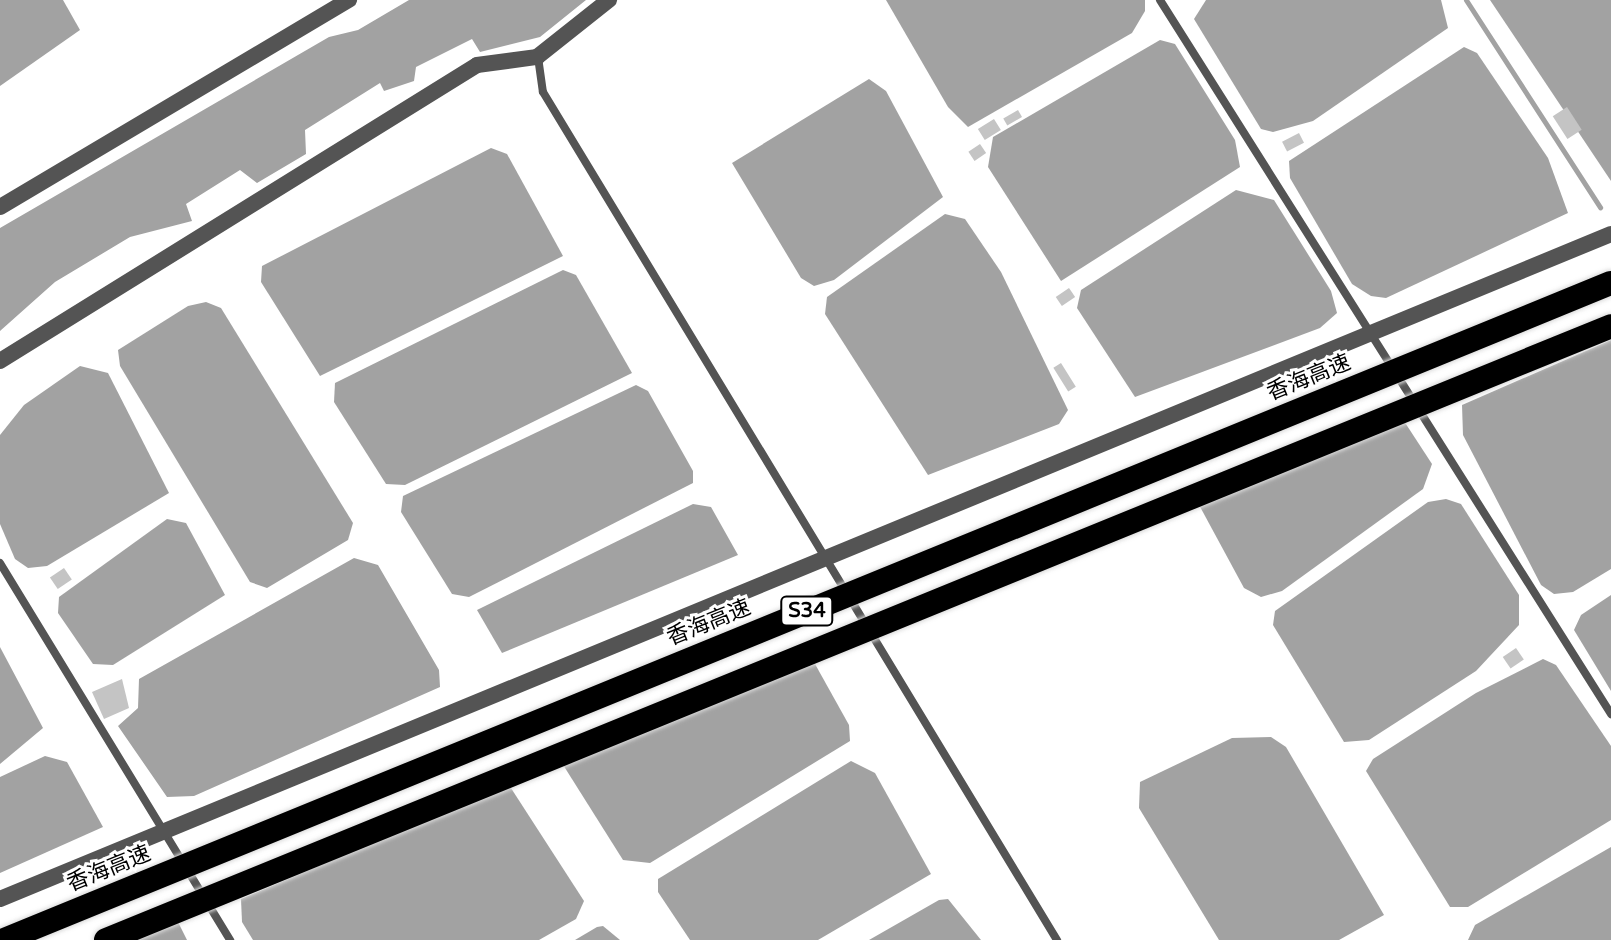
<!DOCTYPE html>
<html>
<head>
<meta charset="utf-8">
<style>
	body { margin:0 }
	#map { position:relative; width:1611px; height:940px; overflow:hidden; background:#fff; font-family:"Varela Round","Noto Sans SC",sans-serif }
	div>[style] { position:absolute }
	[style*='--x'] { left:calc(var(--x)*1px); top:calc(var(--y)*1px); width:calc(var(--w)*1px); rotate:calc(var(--a)*1deg) }
	.water>* { inset:0; background:#a2a2a2 }
	.stream>* { height:5px; margin:-2.5px; padding:0 2.5px; transform-origin:2.5px; border-radius:2.5px; background:#a2a2a2 }
	.building>* { inset:0; background:#c4c4c4; transform-origin:0 0 }
	.lane>* { height:8px; margin:-4px; padding:0 4px; transform-origin:4px; border-radius:4px; background:#545454 }
	.street>* { height:16px; margin:-8px; padding:0 8px; transform-origin:8px; border-radius:8px; background:#545454 }
	.bridges { filter:drop-shadow(0 0 2px #dbdbdb) drop-shadow(0 0 2px #dbdbdb) }
	.highway-bridge>* { height:24px; margin:-12px; padding:0 12px; transform-origin:12px; border-radius:12px; background:#000 }
	span { translate:-50% -50%; white-space:nowrap; text-align:center; line-height:1.15; -webkit-text-stroke:6px #fff; paint-order:stroke }
	.shield-label span { padding:2px 6px; background:#fff; border:2px solid; border-radius:6px; -webkit-text-stroke-width:0 }
	.shield-label { font-size:20px; color:#000; font-weight:700 }
	.street-label { font-size:22px; color:#000 }
</style>
</head>
<body>
<div id="map">
	<div class="water">
		<div style="clip-path:polygon(0 0,63px 0,80px 30px,0 86px)"></div>
		<div style="clip-path:polygon(409px 0,586px 0,540px 37px,480px 52px,472px 39px,416px 67px,414px 81px,384px 91px,380px 83px,305px 130px,306px 154px,257px 183px,240px 170px,186px 204px,192px 221px,130px 237px,55px 282px,0 331px,0 228px,329px 37px,358px 30px)"></div>
		<div style="clip-path:polygon(886px 0,1145px 0,1145px 11px,1132px 33px,968px 127px,948px 107px)"></div>
		<div style="clip-path:polygon(1206px 0,1441px 0,1448px 28px,1313px 121px,1273px 132px,1261px 129px,1194px 19px)"></div>
		<div style="clip-path:polygon(1490px 0,1611px 0,1611px 181px)"></div>
		<div style="clip-path:polygon(1160px 40px,1175px 44px,1235px 140px,1240px 167px,1061px 281px,988px 167px,993px 137px)"></div>
		<div style="clip-path:polygon(1464px 47px,1477px 53px,1548px 158px,1568px 213px,1386px 298px,1371px 296px,1352px 284px,1290px 178px,1289px 161px)"></div>
		<div style="clip-path:polygon(869px 79px,886px 91px,943px 197px,834px 280px,814px 286px,801px 278px,732px 163px)"></div>
		<div style="clip-path:polygon(491px 148px,507px 154px,563px 256px,320px 376px,261px 282px,262px 266px)"></div>
		<div style="clip-path:polygon(1236px 190px,1274px 200px,1331px 291px,1337px 313px,1320px 328px,1135px 397px,1077px 308px,1081px 290px)"></div>
		<div style="clip-path:polygon(945px 214px,965px 219px,1001px 272px,1068px 410px,1059px 424px,928px 475px,825px 314px,827px 297px)"></div>
		<div style="clip-path:polygon(563px 270px,576px 275px,632px 373px,405px 485px,386px 484px,334px 402px,335px 383px)"></div>
		<div style="clip-path:polygon(206px 302px,221px 308px,353px 523px,348px 540px,267px 588px,250px 582px,120px 366px,118px 350px,188px 306px)"></div>
		<div style="clip-path:polygon(1611px 340px,1611px 569px,1573px 592px,1554px 594px,1541px 585px,1463px 435px,1462px 405px)"></div>
		<div style="clip-path:polygon(80px 366px,108px 373px,169px 493px,47px 566px,28px 568px,15px 559px,0 524px,0 435px,24px 405px)"></div>
		<div style="clip-path:polygon(636px 385px,648px 391px,693px 471px,693px 483px,469px 597px,452px 594px,401px 512px,403px 496px)"></div>
		<div style="clip-path:polygon(1402px 418px,1432px 464px,1423px 489px,1282px 591px,1261px 597px,1244px 588px,1198px 503px)"></div>
		<div style="clip-path:polygon(1446px 499px,1461px 504px,1519px 595px,1519px 625px,1476px 671px,1369px 740px,1344px 742px,1273px 625px,1275px 611px,1428px 502px)"></div>
		<div style="clip-path:polygon(693px 504px,711px 507px,738px 555px,502px 653px,477px 610px)"></div>
		<div style="clip-path:polygon(167px 519px,186px 523px,225px 595px,113px 665px,93px 664px,58px 613px,59px 597px)"></div>
		<div style="clip-path:polygon(354px 558px,378px 565px,439px 670px,440px 687px,194px 796px,167px 797px,118px 726px,138px 708px,139px 679px)"></div>
		<div style="clip-path:polygon(1611px 595px,1611px 691px,1574px 630px,1581px 615px)"></div>
		<div style="clip-path:polygon(0 647px,43px 728px,0 764px)"></div>
		<div style="clip-path:polygon(1543px 659px,1556px 665px,1611px 746px,1611px 820px,1468px 907px,1450px 907px,1366px 771px,1373px 759px,1476px 693px)"></div>
		<div style="clip-path:polygon(815px 664px,849px 725px,850px 741px,650px 863px,623px 860px,560px 760px)"></div>
		<div style="clip-path:polygon(1271px 737px,1286px 747px,1384px 915px,1339px 940px,1219px 940px,1139px 808px,1140px 782px,1232px 738px)"></div>
		<div style="clip-path:polygon(45px 756px,67px 762px,103px 827px,0 873px,0 777px)"></div>
		<div style="clip-path:polygon(851px 761px,875px 773px,931px 874px,818px 940px,690px 940px,658px 892px,658px 879px)"></div>
		<div style="clip-path:polygon(509px 785px,584px 901px,576px 919px,539px 940px,253px 940px,242px 922px,241px 899px)"></div>
		<div style="clip-path:polygon(1611px 847px,1611px 940px,1468px 940px,1475px 925px)"></div>
		<div style="clip-path:polygon(948px 899px,981px 940px,869px 940px,939px 900px)"></div>
		<div style="clip-path:polygon(178px 922px,187px 940px,135px 940px)"></div>
		<div style="clip-path:polygon(603px 926px,620px 940px,575px 940px,597px 927px)"></div>
	</div>
	<div class="stream">
		<div style="--x:1466;--y:0;--w:247;--a:57.1"></div>
	</div>
	<div class="building">
		<div style="left:1567px;top:107px;width:27px;height:17px;rotate:57deg"></div>
		<div style="left:1018px;top:110px;width:8px;height:17px;rotate:60deg"></div>
		<div style="left:994px;top:119px;width:13px;height:19px;rotate:58deg"></div>
		<div style="left:1299px;top:133px;width:11px;height:19px;rotate:63deg"></div>
		<div style="left:980px;top:144px;width:11px;height:14px;rotate:56deg"></div>
		<div style="left:1069px;top:288px;width:11px;height:16px;rotate:56deg"></div>
		<div style="left:1061px;top:363px;width:28px;height:9px;rotate:58deg"></div>
		<div style="left:64px;top:568px;width:14px;height:17px;rotate:56deg"></div>
		<div style="left:1516px;top:648px;width:14px;height:16px;rotate:56deg"></div>
		<div style="clip-path:polygon(122px 679px,129px 708px,104px 719px,92px 692px)"></div>
	</div>
	<div class="lane">
		<div style="--x:1160;--y:0;--w:845;--a:57.72"></div>
		<div style="--x:538;--y:57;--w:35;--a:82"></div>
		<div style="--x:543;--y:92;--w:992;--a:58.78"></div>
		<div style="--x:0;--y:563;--w:442;--a:58.6"></div>
	</div>
	<div class="street">
		<div style="--x:0;--y:207;--w:406;--a:-30.7"></div>
		<div style="--x:0;--y:361;--w:561;--a:-31.82"></div>
		<div style="--x:477;--y:65;--w:61;--a:-7.6"></div>
		<div style="--x:537;--y:57;--w:92;--a:-38.4"></div>
		<div style="--x:0;--y:899;--w:1743;--a:-22.43"></div>
	</div>
	<div class="bridges">
		<div class="highway-bridge">
			<div style="--x:4;--y:940;--w:1736;--a:-22.24"></div>
			<div style="--x:106;--y:940;--w:1625;--a:-22.19"></div>
		</div>
	</div>
	<div class="shield-label">
		<span style="left:807px;top:611px">S34</span>
	</div>
	<div class="street-label">
		<span style="left:1309px;top:378px;rotate:-22deg">香海高速</span>
		<span style="left:709px;top:623px;rotate:-22deg">香海高速</span>
		<span style="left:109px;top:869px;rotate:-22deg">香海高速</span>
	</div>
</div>
</body>
</html>
